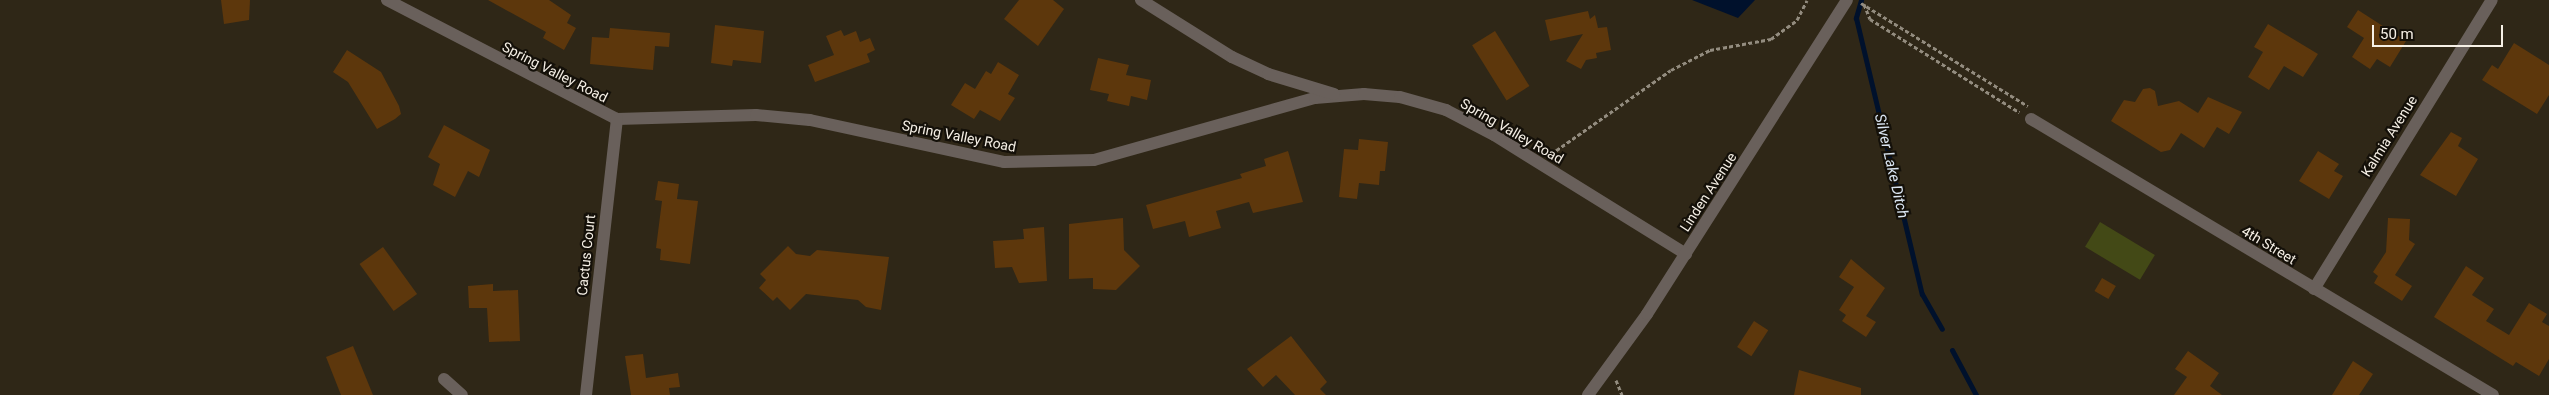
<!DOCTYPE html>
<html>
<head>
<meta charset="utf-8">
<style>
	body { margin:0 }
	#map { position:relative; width:2549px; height:395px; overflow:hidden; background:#2f2717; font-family:Roboto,sans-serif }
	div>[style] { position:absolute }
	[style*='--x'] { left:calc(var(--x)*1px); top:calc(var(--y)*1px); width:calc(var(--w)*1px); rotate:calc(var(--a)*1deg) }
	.green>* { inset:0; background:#434916; transform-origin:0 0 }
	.water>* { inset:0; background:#00112c }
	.stream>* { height:5px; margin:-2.5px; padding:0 2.5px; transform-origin:2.5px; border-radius:2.5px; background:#00112c }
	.building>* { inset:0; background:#5d370c; transform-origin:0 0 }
	.path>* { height:3px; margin-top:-1.5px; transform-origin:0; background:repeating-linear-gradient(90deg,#938c7f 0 4px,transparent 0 6.5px) }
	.minor>* { height:12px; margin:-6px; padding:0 6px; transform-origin:6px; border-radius:6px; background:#69605b }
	span { translate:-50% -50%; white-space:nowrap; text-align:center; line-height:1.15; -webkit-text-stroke:4.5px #141009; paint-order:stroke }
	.street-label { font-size:14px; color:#f6f0e6 }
	.water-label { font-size:15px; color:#dae5f2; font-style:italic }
	.scale { position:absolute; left:2372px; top:25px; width:131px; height:22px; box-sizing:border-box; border:2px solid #f6f0e6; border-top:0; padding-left:6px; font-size:15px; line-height:18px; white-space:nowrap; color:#f6f0e6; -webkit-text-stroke:4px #141009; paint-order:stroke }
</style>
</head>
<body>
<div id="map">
	<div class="green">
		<div style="left:2100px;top:222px;width:64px;height:29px;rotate:31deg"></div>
	</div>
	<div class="water">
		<div style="clip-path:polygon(1692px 0,1755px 0,1738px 18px)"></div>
	</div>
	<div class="stream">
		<div style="--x:1861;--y:0;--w:19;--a:106"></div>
		<div style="--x:1856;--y:18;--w:284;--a:76.6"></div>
		<div style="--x:1922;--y:294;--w:40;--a:60.3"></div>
		<div style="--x:1952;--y:350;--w:51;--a:61.9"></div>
	</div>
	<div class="building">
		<div style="clip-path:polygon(221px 0,250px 0,249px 20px,224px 24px)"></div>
		<div style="clip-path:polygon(488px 0,549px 0,571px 15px,567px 23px,576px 28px,564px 50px,543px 38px,546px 32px)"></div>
		<div style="clip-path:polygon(1019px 0,1053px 0,1064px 9px,1038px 46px,1004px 19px)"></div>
		<div style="clip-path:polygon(2358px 10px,2406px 41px,2390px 67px,2377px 59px,2370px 69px,2352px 57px,2364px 38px,2347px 27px)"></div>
		<div style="clip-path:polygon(1588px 11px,1590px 19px,1595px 15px,1598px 28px,1607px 27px,1611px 50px,1596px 53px,1597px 58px,1586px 60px,1581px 69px,1566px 61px,1583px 34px,1550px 41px,1545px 20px)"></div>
		<div style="clip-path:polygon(2268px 24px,2318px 54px,2303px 77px,2284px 66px,2269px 90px,2248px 77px,2263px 52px,2254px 47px)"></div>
		<div style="clip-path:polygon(715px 25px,764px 31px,761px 63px,733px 60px,732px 66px,711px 63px)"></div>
		<div style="clip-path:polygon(610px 28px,670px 33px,669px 47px,655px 46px,653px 70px,590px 64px,592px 37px,609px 38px)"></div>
		<div style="clip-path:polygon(841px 30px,844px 36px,856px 31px,860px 42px,870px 38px,875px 50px,867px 54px,870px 62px,815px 82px,808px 65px,834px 55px,826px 36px)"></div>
		<div style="left:1495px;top:31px;width:65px;height:27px;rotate:58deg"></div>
		<div style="clip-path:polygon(2514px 43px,2549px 65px,2549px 95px,2537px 114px,2482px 80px,2492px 65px,2498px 69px)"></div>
		<div style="clip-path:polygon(347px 50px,381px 72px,399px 106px,401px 114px,395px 119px,377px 129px,348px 82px,333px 72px)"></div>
		<div style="clip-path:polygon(1098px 58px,1129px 65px,1126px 75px,1151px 80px,1147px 100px,1131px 96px,1129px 106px,1107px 101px,1109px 94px,1090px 90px)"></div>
		<div style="clip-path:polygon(998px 62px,1019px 75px,1008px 94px,1015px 98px,1000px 121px,980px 110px,974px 119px,951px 105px,965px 83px,975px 89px,986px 71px,991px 74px)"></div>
		<div style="clip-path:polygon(2150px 88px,2155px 91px,2158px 106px,2179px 101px,2198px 113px,2208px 97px,2242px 112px,2229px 134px,2217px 127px,2204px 148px,2181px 133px,2170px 150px,2161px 152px,2111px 121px,2124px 100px,2135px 102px,2143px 89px)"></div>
		<div style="clip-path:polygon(444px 125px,490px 150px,479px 177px,468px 171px,455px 197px,433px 185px,440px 164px,428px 157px)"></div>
		<div style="clip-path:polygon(2451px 132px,2462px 138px,2458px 146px,2478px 159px,2456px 196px,2420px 175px)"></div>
		<div style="clip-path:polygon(1359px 139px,1388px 142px,1385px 171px,1380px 171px,1379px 185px,1359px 183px,1357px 199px,1339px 197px,1344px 149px,1358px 150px)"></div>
		<div style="clip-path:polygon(1288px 151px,1303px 202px,1253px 213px,1249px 202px,1216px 211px,1221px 228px,1189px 237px,1185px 221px,1153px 229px,1146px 205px,1242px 178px,1240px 174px,1266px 166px,1264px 159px)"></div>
		<div style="clip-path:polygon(2318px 151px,2339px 164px,2334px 171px,2343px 176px,2329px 199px,2299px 181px)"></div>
		<div style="clip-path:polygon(658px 181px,679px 184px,677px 199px,698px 201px,690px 264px,660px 260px,661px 249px,656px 248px,662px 201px,655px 200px)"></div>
		<div style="clip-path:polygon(1123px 218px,1124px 250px,1140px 266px,1116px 290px,1093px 289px,1093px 278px,1069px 279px,1069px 224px)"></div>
		<div style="clip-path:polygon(2388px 218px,2410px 219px,2409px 240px,2415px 244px,2395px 275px,2412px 286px,2402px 301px,2374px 283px,2378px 276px,2373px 272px,2386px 252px)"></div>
		<div style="clip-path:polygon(1044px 227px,1047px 281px,1019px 283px,1012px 267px,995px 268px,993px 241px,1024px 239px,1023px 229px)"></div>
		<div style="clip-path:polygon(788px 246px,796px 254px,810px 256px,817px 250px,889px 257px,881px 310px,866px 307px,858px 300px,806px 294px,790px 310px,777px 297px,773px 301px,759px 288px,766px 280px,760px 274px)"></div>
		<div style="left:383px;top:247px;width:58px;height:29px;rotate:54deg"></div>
		<div style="clip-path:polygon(1851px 259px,1885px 288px,1866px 316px,1876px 322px,1866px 337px,1842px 321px,1846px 315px,1839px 310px,1854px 287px,1839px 277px)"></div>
		<div style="clip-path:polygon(2466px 266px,2484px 278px,2472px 295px,2494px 309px,2486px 321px,2509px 335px,2529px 303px,2547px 314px,2542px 322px,2549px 326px,2549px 359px,2539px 376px,2516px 362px,2513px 366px,2434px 317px)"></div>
		<div style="left:2102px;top:278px;width:16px;height:15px;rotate:30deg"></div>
		<div style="clip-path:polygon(493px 284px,493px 291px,518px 290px,520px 341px,489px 342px,487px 308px,469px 308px,468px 286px)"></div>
		<div style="left:1754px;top:321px;width:17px;height:31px;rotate:33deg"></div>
		<div style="clip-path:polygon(1291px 336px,1327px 382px,1320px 389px,1326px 395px,1295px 395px,1276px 375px,1263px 387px,1247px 369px)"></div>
		<div style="clip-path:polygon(353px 346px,373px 395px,341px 395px,326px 357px)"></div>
		<div style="clip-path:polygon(2188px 351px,2219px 373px,2210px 386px,2222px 395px,2174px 395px,2187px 377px,2175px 369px)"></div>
		<div style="clip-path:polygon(643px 354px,646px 378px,678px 373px,680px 387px,669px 388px,670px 395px,631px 395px,625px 356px)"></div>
		<div style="clip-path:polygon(2353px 361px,2373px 374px,2359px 395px,2332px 395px)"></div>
		<div style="clip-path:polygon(1799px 370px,1861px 388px,1861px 395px,1794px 395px)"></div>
	</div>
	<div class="path">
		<div style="--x:1861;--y:3;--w:196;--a:31.7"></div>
		<div style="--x:1864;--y:4;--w:16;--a:68"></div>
		<div style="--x:1870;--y:19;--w:176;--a:32"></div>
		<div style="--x:1551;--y:154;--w:146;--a:-35"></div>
		<div style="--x:1671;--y:70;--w:44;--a:-27.1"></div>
		<div style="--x:1710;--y:50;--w:62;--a:-10.2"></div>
		<div style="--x:1771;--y:39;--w:32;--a:-36"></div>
		<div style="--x:1797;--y:20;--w:22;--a:-63"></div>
		<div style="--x:1616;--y:380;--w:16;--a:68"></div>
	</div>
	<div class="minor">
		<div style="--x:387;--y:0;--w:259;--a:27.4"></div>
		<div style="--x:617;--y:119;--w:139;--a:-1.6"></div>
		<div style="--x:756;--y:115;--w:54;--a:5.3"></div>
		<div style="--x:810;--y:120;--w:198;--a:12.2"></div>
		<div style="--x:1004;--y:162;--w:90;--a:-1.3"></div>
		<div style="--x:1094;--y:160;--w:230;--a:-15.7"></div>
		<div style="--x:1315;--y:98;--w:49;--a:-4.7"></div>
		<div style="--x:1364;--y:94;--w:36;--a:5"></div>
		<div style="--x:1400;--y:97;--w:48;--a:15.8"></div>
		<div style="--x:1446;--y:110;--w:54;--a:27.5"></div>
		<div style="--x:1494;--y:135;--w:226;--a:31.8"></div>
		<div style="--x:1141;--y:0;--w:107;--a:32.1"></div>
		<div style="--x:1232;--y:57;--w:40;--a:25"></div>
		<div style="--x:1268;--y:74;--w:69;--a:16.9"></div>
		<div style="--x:2031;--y:119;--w:538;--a:30.85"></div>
		<div style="--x:2314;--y:289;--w:339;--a:-58.4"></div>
		<div style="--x:444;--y:379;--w:24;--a:42"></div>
		<div style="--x:586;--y:395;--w:278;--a:-83.6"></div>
		<div style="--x:1588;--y:395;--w:100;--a:-53.9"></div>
		<div style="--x:1647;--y:314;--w:372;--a:-57.5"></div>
	</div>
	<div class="street-label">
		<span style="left:555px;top:72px;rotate:27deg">Spring Valley Road</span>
		<span style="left:1512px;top:131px;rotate:30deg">Spring Valley Road</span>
		<span style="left:959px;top:136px;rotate:11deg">Spring Valley Road</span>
		<span style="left:2389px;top:136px;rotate:-58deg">Kalmia Avenue</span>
		<span style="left:1708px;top:192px;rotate:-57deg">Linden Avenue</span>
		<span style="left:2269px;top:245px;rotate:31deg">4th Street</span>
		<span style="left:586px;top:255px;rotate:-84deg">Cactus Court</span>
	</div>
	<div class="water-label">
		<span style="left:1891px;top:166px;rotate:77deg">Silver Lake Ditch</span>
	</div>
	<div class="scale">50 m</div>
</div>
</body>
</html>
